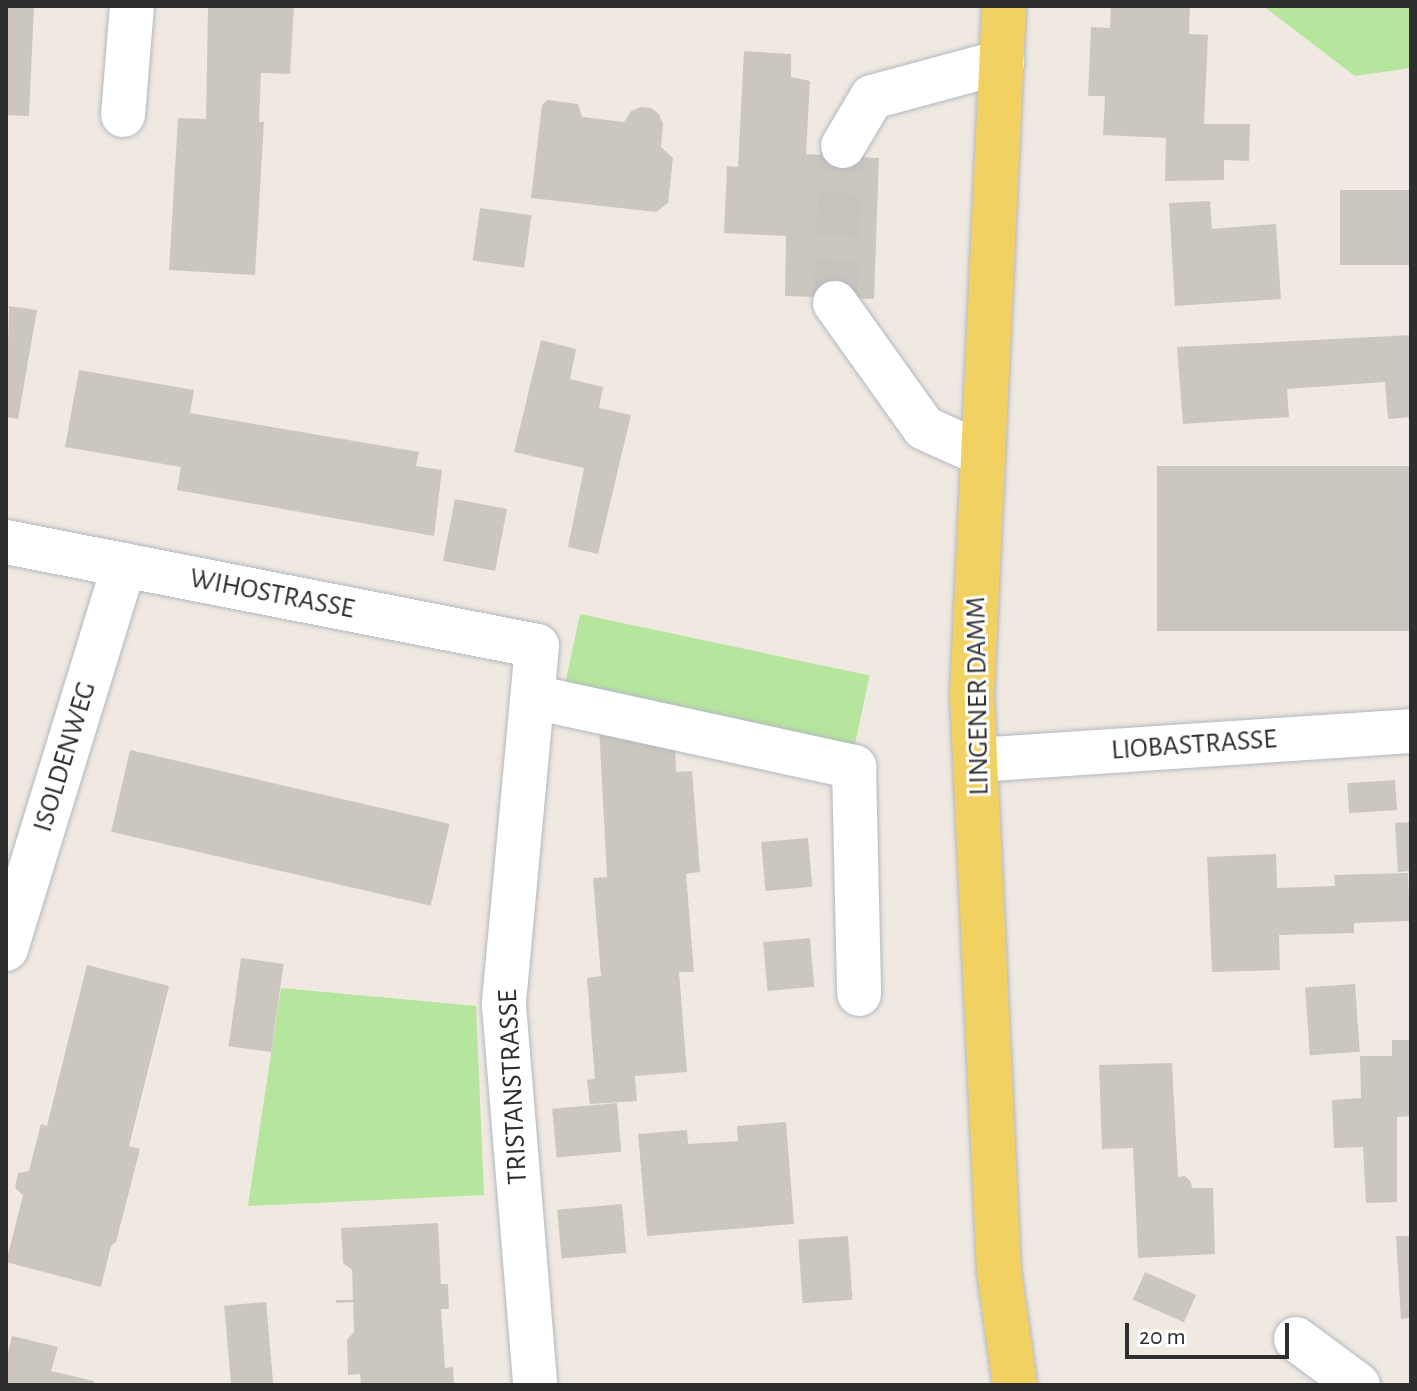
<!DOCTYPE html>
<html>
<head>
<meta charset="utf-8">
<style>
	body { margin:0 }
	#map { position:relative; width:1417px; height:1391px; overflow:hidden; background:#efe9e1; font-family:"Alegreya Sans",sans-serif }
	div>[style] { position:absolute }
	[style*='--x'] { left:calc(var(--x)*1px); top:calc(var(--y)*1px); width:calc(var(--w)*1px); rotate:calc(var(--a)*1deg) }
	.green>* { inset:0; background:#b6e59e; transform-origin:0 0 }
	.building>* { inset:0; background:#cbc7bf; transform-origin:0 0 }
	.minor-tunnel>* { height:44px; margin-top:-22px; transform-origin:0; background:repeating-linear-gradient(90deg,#c8c4bd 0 44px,transparent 0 66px) }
	.roads { filter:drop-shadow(0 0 2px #b4b7c1) drop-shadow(0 0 2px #b4b7c1) }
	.minor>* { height:44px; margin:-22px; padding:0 22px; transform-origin:22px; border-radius:22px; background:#fff }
	.major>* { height:44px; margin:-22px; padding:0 22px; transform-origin:22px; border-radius:22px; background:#f2d163 }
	span { translate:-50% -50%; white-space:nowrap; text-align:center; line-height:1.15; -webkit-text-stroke:6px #fff; paint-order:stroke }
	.street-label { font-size:28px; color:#2e2e2e }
	.frame { position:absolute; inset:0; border:8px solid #2e2e2e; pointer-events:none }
	.scale { position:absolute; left:1125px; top:1323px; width:164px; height:36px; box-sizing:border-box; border:4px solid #2e2e2e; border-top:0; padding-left:10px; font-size:24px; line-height:28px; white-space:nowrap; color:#2e2e2e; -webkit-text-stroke:6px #fff; paint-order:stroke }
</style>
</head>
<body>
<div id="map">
	<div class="green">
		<div style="clip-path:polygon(1263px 6px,1411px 6px,1411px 68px,1355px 76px)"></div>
		<div style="left:580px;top:614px;width:296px;height:80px;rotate:12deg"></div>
		<div style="clip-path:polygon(281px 988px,476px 1006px,484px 1195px,248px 1206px)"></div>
	</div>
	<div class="building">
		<div style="clip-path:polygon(6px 6px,34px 6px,29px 116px,6px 115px)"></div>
		<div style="clip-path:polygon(208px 6px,294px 6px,290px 74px,261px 73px,259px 122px,264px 122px,255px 275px,169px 270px,178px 118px,206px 119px)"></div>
		<div style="clip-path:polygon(1111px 6px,1190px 6px,1189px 34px,1208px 35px,1204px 124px,1250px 124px,1249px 161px,1224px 160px,1224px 180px,1165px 181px,1166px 138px,1103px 135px,1105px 96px,1088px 96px,1091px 27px,1110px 28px)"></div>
		<div style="clip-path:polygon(744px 51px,791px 54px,791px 77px,810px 81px,806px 154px,879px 158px,874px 299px,785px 296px,786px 236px,724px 233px,727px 166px,738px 167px)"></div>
		<div style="clip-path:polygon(547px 100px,578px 104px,582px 117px,624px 122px,631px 111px,641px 107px,651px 108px,659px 114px,663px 124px,661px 147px,673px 158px,668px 203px,656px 212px,531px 198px,542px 105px)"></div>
		<div style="left:1411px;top:190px;width:75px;height:71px;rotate:90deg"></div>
		<div style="clip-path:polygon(1210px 201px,1212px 229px,1276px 224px,1281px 299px,1175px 306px,1169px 203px)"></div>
		<div style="left:480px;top:208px;width:52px;height:53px;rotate:8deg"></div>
		<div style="clip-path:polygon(9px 306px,37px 310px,18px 419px,6px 417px)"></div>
		<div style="clip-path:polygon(1411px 335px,1411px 417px,1388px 419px,1385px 382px,1287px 389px,1289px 417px,1183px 424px,1177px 347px)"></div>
		<div style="clip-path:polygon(541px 340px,576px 349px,570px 379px,603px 387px,599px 408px,631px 415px,598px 554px,568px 547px,584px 468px,514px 452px)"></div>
		<div style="clip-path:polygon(79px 370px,194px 390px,190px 413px,419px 452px,416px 466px,442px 470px,434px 536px,177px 490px,181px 467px,65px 447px)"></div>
		<div style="left:1411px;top:466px;width:165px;height:254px;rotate:90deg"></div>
		<div style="left:455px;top:499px;width:53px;height:63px;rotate:11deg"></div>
		<div style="clip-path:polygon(599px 726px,675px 741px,676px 772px,692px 771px,700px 872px,686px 874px,694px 972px,679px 972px,687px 1072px,635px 1076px,637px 1101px,590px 1104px,587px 1080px,595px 1079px,587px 978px,601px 976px,593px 878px,607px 877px)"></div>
		<div style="left:130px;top:750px;width:328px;height:84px;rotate:13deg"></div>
		<div style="left:1395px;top:780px;width:30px;height:48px;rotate:86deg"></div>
		<div style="clip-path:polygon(1411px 822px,1411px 871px,1398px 872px,1395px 823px)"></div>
		<div style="left:808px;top:838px;width:49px;height:47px;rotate:85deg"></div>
		<div style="clip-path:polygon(1276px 854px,1277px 888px,1335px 886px,1334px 875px,1408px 873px,1410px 921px,1354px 923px,1354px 933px,1279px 935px,1280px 970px,1212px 972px,1207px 857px)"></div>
		<div style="left:810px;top:938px;width:49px;height:47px;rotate:85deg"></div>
		<div style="left:241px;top:958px;width:43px;height:89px;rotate:8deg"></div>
		<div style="clip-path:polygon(87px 965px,169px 986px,129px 1146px,140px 1149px,116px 1242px,111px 1246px,101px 1287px,6px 1262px,23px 1195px,15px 1188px,18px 1173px,29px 1171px,41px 1124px,47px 1126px)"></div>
		<div style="left:1355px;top:984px;width:68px;height:50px;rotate:86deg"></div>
		<div style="clip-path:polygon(1392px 1040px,1411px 1040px,1411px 1116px,1397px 1117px,1397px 1202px,1366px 1203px,1363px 1147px,1334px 1148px,1332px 1100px,1361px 1098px,1360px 1056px,1392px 1056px)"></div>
		<div style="clip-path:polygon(1172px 1063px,1178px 1177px,1185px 1176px,1191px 1182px,1192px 1188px,1213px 1188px,1215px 1254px,1138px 1258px,1133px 1148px,1102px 1149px,1099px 1065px)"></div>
		<div style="left:617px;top:1103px;width:49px;height:65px;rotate:85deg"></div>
		<div style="clip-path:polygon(786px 1122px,794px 1224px,647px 1236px,638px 1134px,687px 1130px,688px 1144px,738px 1141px,737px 1126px)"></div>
		<div style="left:622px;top:1204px;width:49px;height:65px;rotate:85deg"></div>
		<div style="clip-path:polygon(438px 1223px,441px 1284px,448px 1284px,449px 1309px,441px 1309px,445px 1368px,453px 1367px,454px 1385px,361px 1385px,360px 1374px,348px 1375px,347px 1340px,354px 1332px,353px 1302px,336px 1303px,336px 1300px,353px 1300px,352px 1270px,343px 1263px,341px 1228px)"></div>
		<div style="left:848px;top:1236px;width:64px;height:50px;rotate:86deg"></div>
		<div style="clip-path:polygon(1396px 1236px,1411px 1236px,1411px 1318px,1401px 1319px)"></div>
		<div style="left:1145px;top:1272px;width:56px;height:30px;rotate:24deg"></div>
		<div style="left:266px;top:1302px;width:83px;height:42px;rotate:85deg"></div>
		<div style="clip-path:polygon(12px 1336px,58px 1347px,51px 1371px,94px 1381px,93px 1385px,6px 1385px,6px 1360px)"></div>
	</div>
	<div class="minor-tunnel">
		<div style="--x:835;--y:303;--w:157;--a:-87.1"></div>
	</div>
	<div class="roads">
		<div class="minor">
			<div style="--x:123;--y:115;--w:109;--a:-85.3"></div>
			<div style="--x:843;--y:146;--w:57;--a:-59.4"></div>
			<div style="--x:872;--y:97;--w:135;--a:-15.1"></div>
			<div style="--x:835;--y:303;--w:153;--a:54.5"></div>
			<div style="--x:924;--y:428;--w:64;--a:24.1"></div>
			<div style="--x:6;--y:542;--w:541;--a:11.08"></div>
			<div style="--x:537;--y:646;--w:361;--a:95.3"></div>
			<div style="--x:504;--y:1005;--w:381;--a:85.3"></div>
			<div style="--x:533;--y:697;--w:329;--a:12.3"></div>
			<div style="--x:854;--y:767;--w:227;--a:88.7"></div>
			<div style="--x:976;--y:760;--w:436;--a:-3.8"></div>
			<div style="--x:6;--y:949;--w:402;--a:-72.9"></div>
			<div style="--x:1296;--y:1339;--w:77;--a:36.6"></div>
		</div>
		<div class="major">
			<div style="--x:1004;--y:6;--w:690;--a:92.66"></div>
			<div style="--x:972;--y:695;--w:577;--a:87.32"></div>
			<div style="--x:999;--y:1271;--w:115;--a:82"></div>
		</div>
	</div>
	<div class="street-label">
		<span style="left:272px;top:594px;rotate:11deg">WIHOSTRASSE</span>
		<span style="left:978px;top:696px;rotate:-91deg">LINGENER DAMM</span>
		<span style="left:1194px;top:745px;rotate:-4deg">LIOBASTRASSE</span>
		<span style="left:65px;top:757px;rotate:-73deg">ISOLDENWEG</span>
		<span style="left:513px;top:1087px;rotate:-93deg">TRISTANSTRASSE</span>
	</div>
	<div class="frame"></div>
	<div class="scale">20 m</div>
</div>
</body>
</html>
